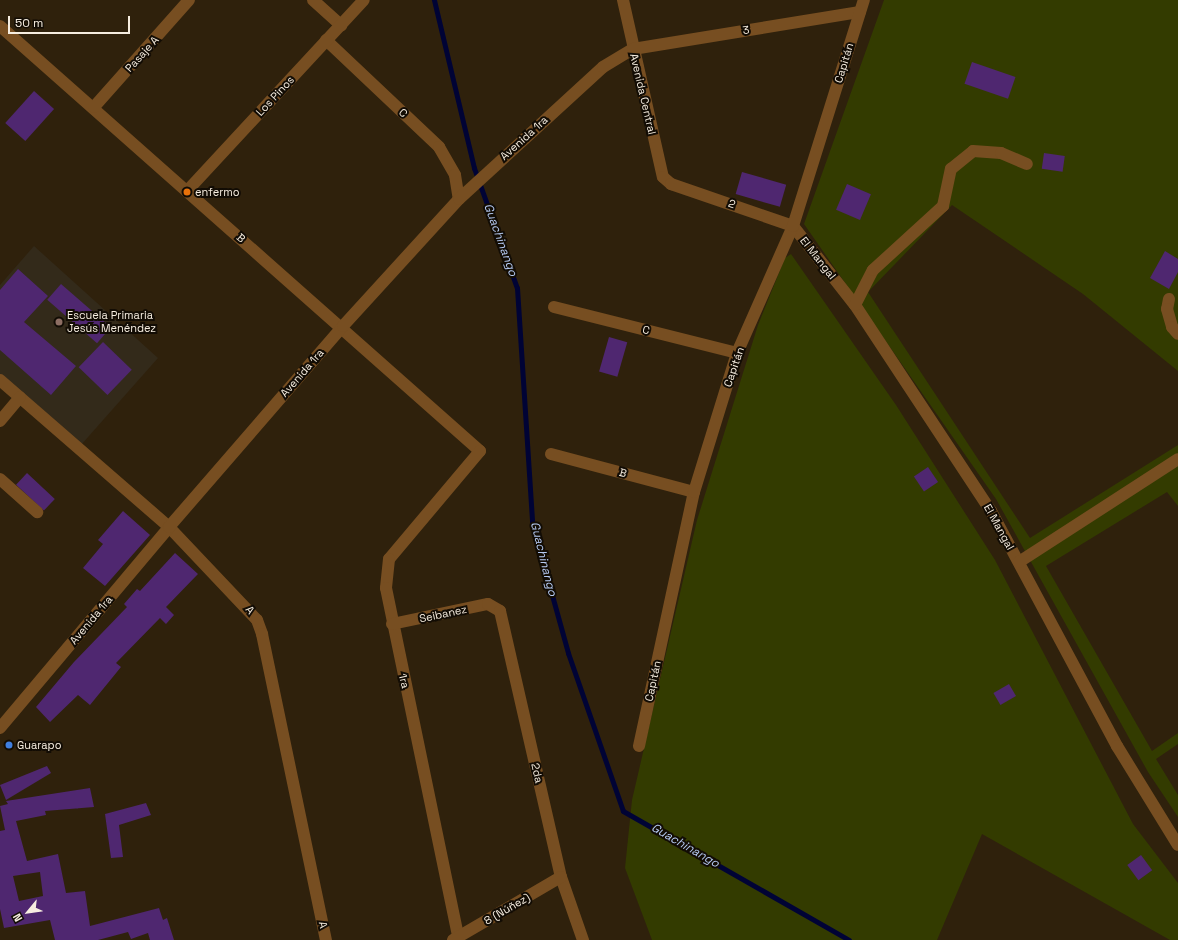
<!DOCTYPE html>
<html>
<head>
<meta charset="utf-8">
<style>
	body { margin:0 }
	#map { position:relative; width:1178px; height:940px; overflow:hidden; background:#2f210c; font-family:"Space Grotesk",sans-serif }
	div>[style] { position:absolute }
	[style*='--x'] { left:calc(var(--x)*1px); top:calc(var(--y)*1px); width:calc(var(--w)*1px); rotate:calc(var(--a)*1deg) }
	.education>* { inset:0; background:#332a1a }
	.green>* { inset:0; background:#333b00 }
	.stream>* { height:5px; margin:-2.5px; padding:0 2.5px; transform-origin:2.5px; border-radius:2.5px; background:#000335 }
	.building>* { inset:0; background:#4f2770; transform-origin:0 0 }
	.minor>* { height:12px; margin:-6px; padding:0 6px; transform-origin:6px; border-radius:6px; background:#774e21 }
	.dots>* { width:11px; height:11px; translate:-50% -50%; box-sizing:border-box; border:2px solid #120c04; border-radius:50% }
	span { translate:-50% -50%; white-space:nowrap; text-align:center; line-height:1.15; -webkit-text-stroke:4px #120c04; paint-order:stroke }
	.street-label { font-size:11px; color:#f6ede0 }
	.poi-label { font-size:11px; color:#f6ede0 }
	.left { translate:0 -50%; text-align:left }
	.water-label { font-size:12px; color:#b5c9f1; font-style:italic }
	.north { position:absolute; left:8px; top:892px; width:40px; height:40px; -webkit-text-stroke:3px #120c04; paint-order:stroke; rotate:241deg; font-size:11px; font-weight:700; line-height:16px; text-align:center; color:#f6ede0 }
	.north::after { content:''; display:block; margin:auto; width:14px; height:18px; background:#f6ede0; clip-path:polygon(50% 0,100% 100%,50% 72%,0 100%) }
	.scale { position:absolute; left:8px; top:16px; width:122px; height:18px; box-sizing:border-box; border:2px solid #f6ede0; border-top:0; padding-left:5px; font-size:12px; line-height:14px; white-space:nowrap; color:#f6ede0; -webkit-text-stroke:3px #120c04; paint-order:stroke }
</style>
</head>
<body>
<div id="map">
	<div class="education">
		<div style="clip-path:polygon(34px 246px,158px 358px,81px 445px,0 375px,0 285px)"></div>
	</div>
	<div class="green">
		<div style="clip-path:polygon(884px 0,1178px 0,1178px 371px,1083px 294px,952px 205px,868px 292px,1030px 538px,1178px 445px,1178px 506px,1167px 492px,1046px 566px,1152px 751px,1178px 733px,1178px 744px,1156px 759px,1178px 795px,1178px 817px,1148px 772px,996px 499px,804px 224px)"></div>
		<div style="clip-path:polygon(791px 254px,896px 405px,995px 560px,1133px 824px,1178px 883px,1178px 940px,1170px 940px,982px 834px,937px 940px,652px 940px,625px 868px,632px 800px,697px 520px,758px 325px,785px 258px)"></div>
	</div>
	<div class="stream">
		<div style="--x:434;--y:0;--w:173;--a:76.6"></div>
		<div style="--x:474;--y:168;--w:127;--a:70.3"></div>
		<div style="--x:517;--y:288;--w:235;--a:86.3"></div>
		<div style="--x:532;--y:523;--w:135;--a:74.5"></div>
		<div style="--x:568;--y:653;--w:167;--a:70.8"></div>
		<div style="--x:623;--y:811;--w:260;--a:29.7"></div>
	</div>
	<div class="building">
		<div style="left:972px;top:62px;width:46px;height:23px;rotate:19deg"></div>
		<div style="left:34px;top:91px;width:27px;height:43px;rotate:42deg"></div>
		<div style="left:1044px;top:153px;width:21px;height:16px;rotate:8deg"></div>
		<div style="left:742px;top:172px;width:46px;height:23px;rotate:16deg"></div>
		<div style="left:847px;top:184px;width:26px;height:28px;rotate:23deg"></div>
		<div style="clip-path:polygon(1165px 251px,1178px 259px,1178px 272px,1169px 289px,1150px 278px)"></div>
		<div style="clip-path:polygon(18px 269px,48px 296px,24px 322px,76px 366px,51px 395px,0 350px,0 290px)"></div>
		<div style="left:61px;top:284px;width:66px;height:21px;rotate:41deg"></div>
		<div style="left:609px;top:337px;width:19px;height:36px;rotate:16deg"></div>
		<div style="left:103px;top:342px;width:40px;height:35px;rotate:44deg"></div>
		<div style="left:928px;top:467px;width:18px;height:17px;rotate:56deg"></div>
		<div style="left:27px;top:473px;width:38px;height:16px;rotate:43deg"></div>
		<div style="clip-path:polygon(123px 511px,150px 535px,105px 586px,83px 568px,103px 544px,98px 540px)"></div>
		<div style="clip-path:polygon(175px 553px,198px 574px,166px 607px,174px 615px,166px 624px,160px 618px,116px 663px,121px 667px,90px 705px,78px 695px,50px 722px,36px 707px,74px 662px,127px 607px,124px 604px,137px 589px,140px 591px)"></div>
		<div style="left:1009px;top:684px;width:14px;height:18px;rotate:60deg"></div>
		<div style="clip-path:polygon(47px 766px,51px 773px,6px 800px,0 785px)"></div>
		<div style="clip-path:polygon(evenodd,90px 788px,94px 807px,45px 811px,46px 815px,16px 821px,27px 861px,58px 854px,66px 893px,85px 891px,90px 926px,159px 908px,163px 920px,167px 918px,174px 940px,150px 940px,148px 933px,131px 939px,128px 932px,98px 940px,55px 940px,50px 920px,4px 928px,0 909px,0 831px,5px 830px,0 806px,8px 804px,6px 801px,90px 788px,40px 872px,43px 896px,19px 901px,13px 876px,40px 872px)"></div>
		<div style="clip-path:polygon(146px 803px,151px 815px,119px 825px,123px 857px,111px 858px,105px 814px)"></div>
		<div style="left:1141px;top:855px;width:19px;height:17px;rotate:54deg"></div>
	</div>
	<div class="minor">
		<div style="--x:313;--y:0;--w:38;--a:42"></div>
		<div style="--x:623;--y:0;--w:181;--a:77.3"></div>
		<div style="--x:663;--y:177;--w:11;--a:41"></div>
		<div style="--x:671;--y:184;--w:129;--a:19"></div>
		<div style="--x:0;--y:26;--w:641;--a:41.52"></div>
		<div style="--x:480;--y:451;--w:141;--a:130.1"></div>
		<div style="--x:389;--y:559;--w:29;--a:96"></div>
		<div style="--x:386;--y:588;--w:359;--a:78.3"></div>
		<div style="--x:326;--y:40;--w:156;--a:43.4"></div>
		<div style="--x:439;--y:147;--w:32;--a:60"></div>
		<div style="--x:455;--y:175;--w:24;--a:81"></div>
		<div style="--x:94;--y:107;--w:143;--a:-48.4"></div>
		<div style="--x:187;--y:191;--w:260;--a:-47.2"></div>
		<div style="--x:793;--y:226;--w:100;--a:51.9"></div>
		<div style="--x:855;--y:305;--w:247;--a:56.6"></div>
		<div style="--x:991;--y:511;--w:267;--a:61.8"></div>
		<div style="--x:1117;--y:746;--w:116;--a:58.4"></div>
		<div style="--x:1169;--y:299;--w:10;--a:101"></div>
		<div style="--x:1167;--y:309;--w:19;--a:74"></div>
		<div style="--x:1172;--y:327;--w:9;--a:49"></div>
		<div style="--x:855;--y:305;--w:39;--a:-63"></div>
		<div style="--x:873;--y:270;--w:95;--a:-42.4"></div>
		<div style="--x:943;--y:206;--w:38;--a:-78"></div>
		<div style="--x:951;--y:169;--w:28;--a:-39"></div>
		<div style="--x:973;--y:151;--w:28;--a:4"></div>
		<div style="--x:1001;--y:153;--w:28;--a:23"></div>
		<div style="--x:554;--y:307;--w:189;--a:14.1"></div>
		<div style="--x:0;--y:380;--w:224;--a:41"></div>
		<div style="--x:169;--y:527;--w:128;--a:46.6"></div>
		<div style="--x:257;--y:620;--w:15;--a:70"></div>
		<div style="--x:262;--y:634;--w:313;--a:78.2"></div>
		<div style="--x:0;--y:421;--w:31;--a:-50"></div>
		<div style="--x:551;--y:454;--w:148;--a:14.9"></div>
		<div style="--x:0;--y:479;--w:50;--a:41.7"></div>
		<div style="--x:1019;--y:562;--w:189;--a:-32.9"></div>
		<div style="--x:392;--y:624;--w:98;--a:-11.8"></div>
		<div style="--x:488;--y:604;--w:14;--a:30"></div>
		<div style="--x:500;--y:611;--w:273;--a:77.1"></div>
		<div style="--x:561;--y:877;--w:67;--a:70.8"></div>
		<div style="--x:0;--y:728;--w:263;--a:-49.9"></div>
		<div style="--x:169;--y:527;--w:266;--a:-49.1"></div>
		<div style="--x:343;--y:326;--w:172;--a:-47.6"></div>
		<div style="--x:459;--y:199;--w:195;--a:-42.5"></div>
		<div style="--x:603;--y:67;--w:35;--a:-31"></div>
		<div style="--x:633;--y:49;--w:230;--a:-9.3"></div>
		<div style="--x:639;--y:746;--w:260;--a:-77.8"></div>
		<div style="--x:694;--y:492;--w:145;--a:-72.8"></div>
		<div style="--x:737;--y:353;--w:139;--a:-66.2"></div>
		<div style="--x:793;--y:226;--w:237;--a:-72.6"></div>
		<div style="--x:453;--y:940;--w:125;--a:-30.3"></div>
	</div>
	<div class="dots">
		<div style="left:187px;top:192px;background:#e8710a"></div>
		<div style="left:59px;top:322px;background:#8d6e63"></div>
		<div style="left:9px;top:745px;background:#3f7fe0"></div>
	</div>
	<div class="street-label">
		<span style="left:746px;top:30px;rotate:-9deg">3</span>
		<span style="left:142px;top:54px;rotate:-48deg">Pasaje A</span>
		<span style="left:844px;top:63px;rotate:-73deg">Capitán</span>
		<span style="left:643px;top:94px;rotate:77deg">Avenida Central</span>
		<span style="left:275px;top:96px;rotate:-47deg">Los Pinos</span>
		<span style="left:403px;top:113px;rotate:43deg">C</span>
		<span style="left:524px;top:138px;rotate:-42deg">Avenida 1ra</span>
		<span style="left:732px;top:204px;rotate:20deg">2</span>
		<span style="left:241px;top:238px;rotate:41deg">B</span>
		<span style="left:818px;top:258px;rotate:52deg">El Mangal</span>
		<span style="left:646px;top:330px;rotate:14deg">C</span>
		<span style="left:734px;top:367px;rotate:-71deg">Capitán</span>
		<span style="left:302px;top:373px;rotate:-49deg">Avenida 1ra</span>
		<span style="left:623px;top:473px;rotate:15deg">B</span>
		<span style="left:999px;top:527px;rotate:61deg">El Mangal</span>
		<span style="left:250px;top:610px;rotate:52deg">A</span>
		<span style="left:443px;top:614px;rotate:-12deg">Seibanez</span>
		<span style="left:91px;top:620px;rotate:-50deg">Avenida 1ra</span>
		<span style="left:404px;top:681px;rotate:78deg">1ra</span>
		<span style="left:653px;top:681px;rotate:-78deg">Capitán</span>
		<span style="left:537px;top:773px;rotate:77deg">2da</span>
		<span style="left:507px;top:909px;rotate:-30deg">8 (Núñez)</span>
		<span style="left:323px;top:925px;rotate:78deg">A</span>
	</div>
	<div class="poi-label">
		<span class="left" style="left:195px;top:192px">enfermo</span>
		<span class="left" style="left:67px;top:322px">Escuela Primaria<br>Jesús Menéndez</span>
		<span class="left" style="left:17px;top:745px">Guarapo</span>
	</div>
	<div class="water-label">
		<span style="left:500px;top:240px;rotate:70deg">Guachinango</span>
		<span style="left:543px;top:559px;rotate:76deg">Guachinango</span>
		<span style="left:685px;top:846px;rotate:30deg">Guachinango</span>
	</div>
	<div class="north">N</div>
	<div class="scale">50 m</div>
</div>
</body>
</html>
